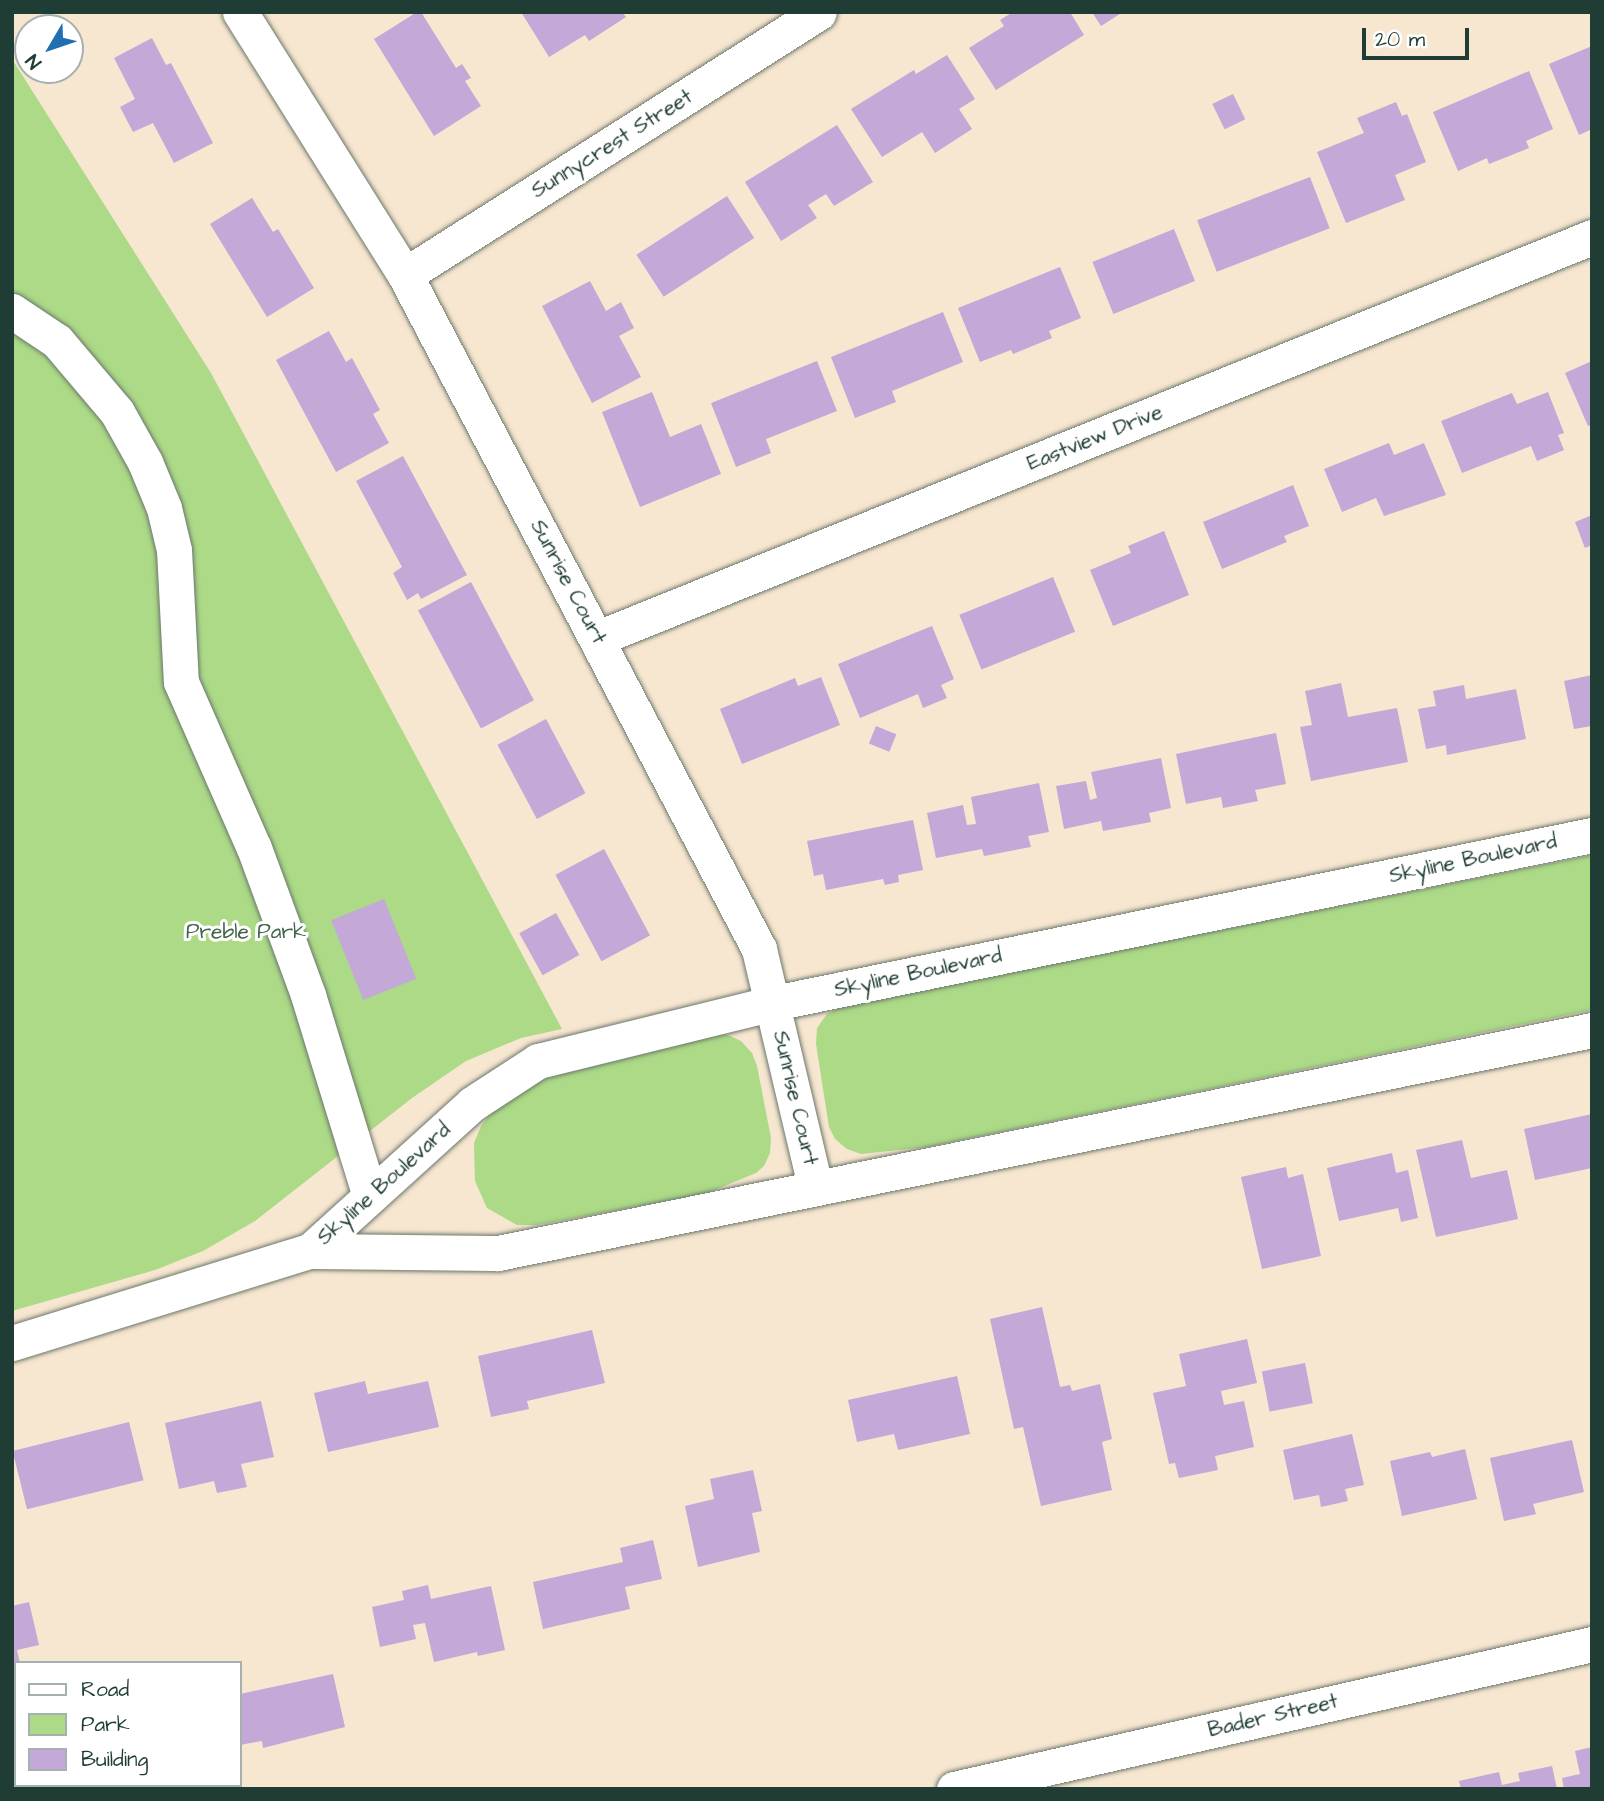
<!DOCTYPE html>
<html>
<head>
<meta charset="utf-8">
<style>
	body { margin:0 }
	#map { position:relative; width:1604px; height:1801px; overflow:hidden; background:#f7e6d0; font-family:"Architects Daughter",sans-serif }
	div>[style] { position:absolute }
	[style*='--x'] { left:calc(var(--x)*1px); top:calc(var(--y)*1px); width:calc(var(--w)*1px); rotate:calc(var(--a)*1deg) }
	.green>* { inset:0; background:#acda87 }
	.building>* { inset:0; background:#c3a8d8; transform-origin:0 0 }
	.roads { filter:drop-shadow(0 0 2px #6b786b) drop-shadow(0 0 2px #6b786b) }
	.minor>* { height:35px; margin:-17.5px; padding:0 17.5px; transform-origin:17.5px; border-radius:17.5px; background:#fff }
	span { translate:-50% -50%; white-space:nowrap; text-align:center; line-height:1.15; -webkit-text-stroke:6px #fff; paint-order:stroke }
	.street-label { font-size:21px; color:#1f3d34 }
	.park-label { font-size:21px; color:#426449 }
	.frame { position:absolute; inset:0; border:14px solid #1f3d34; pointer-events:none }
	.legend { position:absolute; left:14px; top:1661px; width:228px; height:126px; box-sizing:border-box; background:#fff; border:2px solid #a5b1ae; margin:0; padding:9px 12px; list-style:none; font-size:21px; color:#1f3d34 }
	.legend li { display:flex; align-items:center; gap:14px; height:35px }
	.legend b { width:35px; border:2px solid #a5b1ae }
	.north { position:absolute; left:14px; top:14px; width:70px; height:70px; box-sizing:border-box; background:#fff; border:2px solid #a5b1ae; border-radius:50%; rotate:231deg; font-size:19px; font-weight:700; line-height:28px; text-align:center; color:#1f3d34 }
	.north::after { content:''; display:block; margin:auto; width:24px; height:32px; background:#1f6fb2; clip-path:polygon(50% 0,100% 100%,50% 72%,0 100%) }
	.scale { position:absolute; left:1362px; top:28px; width:107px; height:32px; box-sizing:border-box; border:4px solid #1f3d34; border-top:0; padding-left:9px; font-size:21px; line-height:24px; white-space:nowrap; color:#1f3d34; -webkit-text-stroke:5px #fff; paint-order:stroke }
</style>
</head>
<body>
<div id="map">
	<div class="green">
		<div style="clip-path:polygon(12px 59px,211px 373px,562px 1029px,521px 1038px,466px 1061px,412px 1098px,255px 1221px,203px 1251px,155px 1270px,12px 1311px)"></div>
		<div style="clip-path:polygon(1592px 855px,1592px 1010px,927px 1147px,861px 1154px,847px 1149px,835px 1139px,829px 1127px,816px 1044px,817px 1028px,827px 1014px,841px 1007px)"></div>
		<div style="clip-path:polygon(712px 1035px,728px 1035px,741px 1041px,752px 1053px,757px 1066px,771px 1138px,770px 1153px,764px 1166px,756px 1173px,705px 1194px,537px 1225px,517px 1225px,487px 1208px,475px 1181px,474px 1143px,481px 1126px,493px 1110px,530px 1079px)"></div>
	</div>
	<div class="building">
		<div style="clip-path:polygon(417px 12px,421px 12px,456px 68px,462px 64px,471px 78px,465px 81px,481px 106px,434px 136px,374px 39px)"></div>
		<div style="clip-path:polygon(521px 12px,622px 12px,626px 17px,589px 41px,585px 35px,549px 57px)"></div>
		<div style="clip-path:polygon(1013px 12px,1070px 12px,1084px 35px,996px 90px,969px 48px,1004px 26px,1000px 20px)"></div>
		<div style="clip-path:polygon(1092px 12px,1123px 12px,1101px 26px)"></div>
		<div style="clip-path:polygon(152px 38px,166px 65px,171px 63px,213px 143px,174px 163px,153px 123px,133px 132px,120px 107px,135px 99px,114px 58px)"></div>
		<div style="clip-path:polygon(1592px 46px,1592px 129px,1579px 135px,1549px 64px)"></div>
		<div style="clip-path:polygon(947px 55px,975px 99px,959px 109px,972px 129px,935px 153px,922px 132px,882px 157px,851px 109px,914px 70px,916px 74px)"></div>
		<div style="clip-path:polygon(1529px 71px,1553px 129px,1526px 141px,1529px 148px,1489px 164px,1487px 158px,1458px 171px,1433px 112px)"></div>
		<div style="left:1233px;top:94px;width:28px;height:23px;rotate:64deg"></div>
		<div style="clip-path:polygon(1396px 102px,1402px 116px,1407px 114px,1426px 162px,1395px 175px,1405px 200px,1346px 223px,1317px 152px,1364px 133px,1357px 118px)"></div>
		<div style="clip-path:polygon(837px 125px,873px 182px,834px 206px,826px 194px,808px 205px,817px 218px,781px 241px,745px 182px)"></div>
		<div style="left:1310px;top:177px;width:55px;height:121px;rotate:69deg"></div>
		<div style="left:727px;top:196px;width:50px;height:108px;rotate:57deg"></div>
		<div style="clip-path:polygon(252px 198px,273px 232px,278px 229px,314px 288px,267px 317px,210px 224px)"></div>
		<div style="left:1174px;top:229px;width:56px;height:88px;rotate:68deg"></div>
		<div style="clip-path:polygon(1060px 267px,1081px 318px,1049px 331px,1052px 338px,1013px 354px,1011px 350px,980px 362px,958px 308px)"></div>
		<div style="clip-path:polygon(590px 281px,606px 311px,621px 302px,634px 328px,619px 336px,641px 377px,592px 403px,542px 306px)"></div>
		<div style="clip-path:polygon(943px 312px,963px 362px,892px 391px,896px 402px,855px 418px,831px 357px)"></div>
		<div style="clip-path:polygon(329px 331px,346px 362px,352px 358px,380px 410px,373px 414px,389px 443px,336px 472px,276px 360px)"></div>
		<div style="clip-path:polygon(817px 361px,837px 411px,766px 439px,771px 453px,736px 467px,711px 403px)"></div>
		<div style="clip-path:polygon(1592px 361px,1592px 425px,1588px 426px,1565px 373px)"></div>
		<div style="clip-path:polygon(652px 392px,670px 437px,701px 424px,721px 474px,640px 507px,602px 412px)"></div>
		<div style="clip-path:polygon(1548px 392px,1564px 433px,1558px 435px,1564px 450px,1537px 461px,1531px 446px,1462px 473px,1441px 421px,1512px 393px,1517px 404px)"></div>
		<div style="clip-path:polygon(1389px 443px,1394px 455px,1424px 443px,1446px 495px,1384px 516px,1376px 498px,1342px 512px,1324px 469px)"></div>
		<div style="clip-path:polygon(403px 456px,467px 575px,421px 599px,418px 593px,407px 600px,393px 573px,402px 567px,356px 481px)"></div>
		<div style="clip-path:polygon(1293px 485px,1309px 526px,1284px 536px,1287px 542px,1222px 569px,1203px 522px)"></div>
		<div style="clip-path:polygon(1592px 515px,1592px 545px,1585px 548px,1575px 522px)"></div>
		<div style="clip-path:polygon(1164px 531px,1189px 595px,1113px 626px,1090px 570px,1131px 553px,1128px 546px)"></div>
		<div style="left:1053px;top:577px;width:59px;height:101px;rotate:68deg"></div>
		<div style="left:471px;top:582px;width:134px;height:60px;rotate:62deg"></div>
		<div style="clip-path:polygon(932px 626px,954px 679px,941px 685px,947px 698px,923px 708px,918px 694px,860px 718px,838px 664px)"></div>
		<div style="clip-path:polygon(1592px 675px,1592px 726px,1574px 729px,1564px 681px)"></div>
		<div style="clip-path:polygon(821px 677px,840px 725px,742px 764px,720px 709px,795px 678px,798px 686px)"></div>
		<div style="clip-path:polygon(1341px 683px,1348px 717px,1397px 708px,1408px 762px,1311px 781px,1300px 727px,1312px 725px,1305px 691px)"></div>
		<div style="clip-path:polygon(1464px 685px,1466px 699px,1516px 689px,1526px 739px,1447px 755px,1446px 745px,1426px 749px,1418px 709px,1436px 706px,1433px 691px)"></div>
		<div style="left:546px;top:719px;width:84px;height:55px;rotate:62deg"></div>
		<div style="left:876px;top:726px;width:22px;height:19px;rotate:22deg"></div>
		<div style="clip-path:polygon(1276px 733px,1286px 784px,1255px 790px,1258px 801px,1223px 808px,1221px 797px,1186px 804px,1176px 754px)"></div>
		<div style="clip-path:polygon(1161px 758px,1171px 808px,1149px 813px,1151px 822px,1103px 831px,1101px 821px,1064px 829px,1056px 786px,1086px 781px,1090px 800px,1097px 798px,1091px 772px)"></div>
		<div style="clip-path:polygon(1039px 783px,1049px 832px,1028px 836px,1031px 847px,984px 856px,982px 849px,936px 858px,927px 813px,963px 805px,967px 825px,976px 824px,971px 797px)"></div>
		<div style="clip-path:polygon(913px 820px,923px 870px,898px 875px,899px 882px,885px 885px,883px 879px,826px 890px,823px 874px,814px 876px,807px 841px)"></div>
		<div style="left:604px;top:849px;width:98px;height:55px;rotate:62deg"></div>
		<div style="left:384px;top:899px;width:86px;height:57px;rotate:68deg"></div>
		<div style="left:556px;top:913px;width:48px;height:42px;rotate:61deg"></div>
		<div style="clip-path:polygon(1592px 1114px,1592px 1168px,1535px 1180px,1524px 1129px)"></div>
		<div style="clip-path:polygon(1462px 1140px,1471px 1178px,1507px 1170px,1518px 1219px,1436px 1237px,1416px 1150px)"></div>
		<div style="clip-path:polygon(1392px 1153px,1396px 1173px,1408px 1170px,1418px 1218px,1401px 1222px,1398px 1208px,1339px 1221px,1327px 1168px)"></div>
		<div style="clip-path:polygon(1286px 1167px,1288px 1178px,1303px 1174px,1321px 1256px,1262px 1269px,1241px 1177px)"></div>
		<div style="clip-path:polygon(1042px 1307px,1060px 1387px,1070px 1385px,1072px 1391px,1100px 1384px,1112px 1439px,1102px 1442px,1112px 1490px,1041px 1506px,1023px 1427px,1014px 1429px,990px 1319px)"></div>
		<div style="clip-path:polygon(592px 1330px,605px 1383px,527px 1401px,529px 1409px,491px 1417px,478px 1356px)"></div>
		<div style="clip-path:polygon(1247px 1339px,1257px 1383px,1221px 1391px,1224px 1405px,1244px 1401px,1254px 1447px,1215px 1456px,1218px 1470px,1179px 1478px,1175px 1463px,1169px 1464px,1153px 1393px,1186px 1386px,1179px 1354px)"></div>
		<div style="left:1305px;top:1363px;width:41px;height:44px;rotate:79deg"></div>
		<div style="clip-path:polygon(957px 1376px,970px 1434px,898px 1450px,894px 1434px,857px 1442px,848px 1400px)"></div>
		<div style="clip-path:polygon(365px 1381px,368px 1394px,428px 1381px,439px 1427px,328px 1452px,314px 1393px)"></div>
		<div style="clip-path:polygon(261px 1401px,274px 1457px,241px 1464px,247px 1487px,217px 1493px,214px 1481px,179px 1489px,165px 1423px)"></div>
		<div style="left:129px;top:1422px;width:60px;height:120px;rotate:76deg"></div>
		<div style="clip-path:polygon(1352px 1434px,1364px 1485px,1345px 1489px,1348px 1501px,1321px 1507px,1319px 1495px,1294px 1500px,1283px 1450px)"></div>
		<div style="clip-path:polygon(1572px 1440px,1584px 1492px,1533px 1504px,1536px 1514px,1504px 1521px,1490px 1458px)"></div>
		<div style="clip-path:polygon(1465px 1449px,1477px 1499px,1402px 1516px,1390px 1461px,1430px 1452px,1432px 1457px)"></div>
		<div style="clip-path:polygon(753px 1470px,762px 1511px,752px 1513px,760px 1552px,698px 1567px,685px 1506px,714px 1499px,710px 1479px)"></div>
		<div style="clip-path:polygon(653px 1540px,662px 1579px,625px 1587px,630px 1609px,543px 1629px,533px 1582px,623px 1562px,620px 1548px)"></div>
		<div style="clip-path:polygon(428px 1585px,431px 1599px,491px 1586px,505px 1650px,478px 1656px,477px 1652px,434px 1662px,425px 1623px,413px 1625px,416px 1639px,380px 1647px,372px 1607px,404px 1600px,402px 1591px)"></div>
		<div style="clip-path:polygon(29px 1602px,39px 1645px,17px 1650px,20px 1663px,16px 1663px,16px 1735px,13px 1744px,12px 1606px)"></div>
		<div style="clip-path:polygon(333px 1674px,345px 1727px,263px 1748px,262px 1741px,240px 1745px,240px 1694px)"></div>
		<div style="clip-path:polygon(1592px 1747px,1592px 1789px,1564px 1789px,1562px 1778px,1580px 1774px,1575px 1751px)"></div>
		<div style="clip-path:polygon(1552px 1766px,1557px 1789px,1461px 1789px,1459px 1781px,1499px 1772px,1502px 1785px,1520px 1781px,1518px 1773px)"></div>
	</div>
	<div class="roads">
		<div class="minor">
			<div style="--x:240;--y:12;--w:310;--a:57.9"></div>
			<div style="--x:405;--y:275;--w:761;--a:62.29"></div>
			<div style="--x:759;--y:949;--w:244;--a:76.7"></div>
			<div style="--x:405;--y:275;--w:490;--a:-32.4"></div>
			<div style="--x:12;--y:311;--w:54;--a:33.7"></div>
			<div style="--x:57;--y:341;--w:93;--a:49.8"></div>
			<div style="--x:117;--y:412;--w:57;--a:60.8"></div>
			<div style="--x:145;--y:462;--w:50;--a:67.6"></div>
			<div style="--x:164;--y:508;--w:43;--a:76.6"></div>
			<div style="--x:174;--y:550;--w:132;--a:87"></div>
			<div style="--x:181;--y:682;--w:181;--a:66.3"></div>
			<div style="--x:254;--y:848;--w:157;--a:69.8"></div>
			<div style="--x:308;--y:995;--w:210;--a:72.9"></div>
			<div style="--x:598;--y:638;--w:1072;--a:-21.97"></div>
			<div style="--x:310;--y:1251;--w:219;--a:-42.2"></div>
			<div style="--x:472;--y:1104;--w:79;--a:-33.1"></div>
			<div style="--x:538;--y:1061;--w:243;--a:-13.8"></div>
			<div style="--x:774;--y:1003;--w:835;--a:-11.61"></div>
			<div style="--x:12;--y:1343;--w:312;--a:-17.2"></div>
			<div style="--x:310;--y:1251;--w:188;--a:0.6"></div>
			<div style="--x:498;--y:1253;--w:1116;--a:-11.52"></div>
			<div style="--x:954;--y:1789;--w:654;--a:-12.8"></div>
		</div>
	</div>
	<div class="street-label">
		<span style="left:612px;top:144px;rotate:-32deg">Sunnycrest Street</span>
		<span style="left:1095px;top:438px;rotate:-22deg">Eastview Drive</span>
		<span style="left:568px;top:582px;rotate:62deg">Sunrise Court</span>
		<span style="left:1473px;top:859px;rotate:-12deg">Skyline Boulevard</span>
		<span style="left:918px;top:973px;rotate:-12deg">Skyline Boulevard</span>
		<span style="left:795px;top:1098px;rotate:77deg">Sunrise Court</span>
		<span style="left:384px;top:1184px;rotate:-42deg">Skyline Boulevard</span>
		<span style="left:1273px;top:1716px;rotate:-13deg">Bader Street</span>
	</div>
	<div class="park-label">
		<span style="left:246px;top:932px">Preble Park</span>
	</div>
	<div class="frame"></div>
	<ul class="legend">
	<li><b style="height:9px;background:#fff"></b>Road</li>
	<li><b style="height:19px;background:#acda87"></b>Park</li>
	<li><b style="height:19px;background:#c3a8d8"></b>Building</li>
	</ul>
	<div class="north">N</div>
	<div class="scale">20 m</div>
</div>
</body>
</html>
